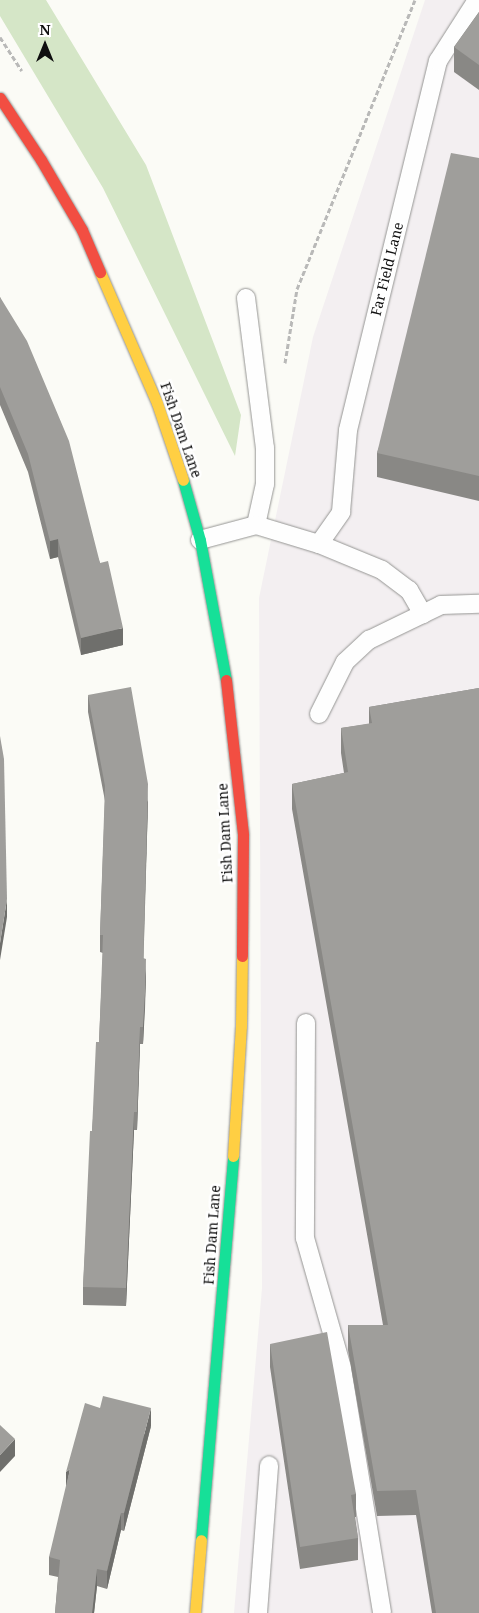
<!DOCTYPE html>
<html>
<head>
<meta charset="utf-8">
<style>
	body { margin:0 }
	#map { position:relative; width:479px; height:1613px; overflow:hidden; background:#fbfbf6; font-family:"Noto Serif",serif }
	div>[style] { position:absolute }
	[style*='--x'] { left:calc(var(--x)*1px); top:calc(var(--y)*1px); width:calc(var(--w)*1px); rotate:calc(var(--a)*1deg) }
	.industrial>* { inset:0; background:#f3eff1 }
	.forest>* { inset:0; background:#d5e6c7 }
	.path>* { height:3px; margin-top:-1.5px; transform-origin:0; background:repeating-linear-gradient(90deg,#b9b9b8 0 5px,transparent 0 7.5px) }
	.roads { filter:drop-shadow(0 0 1px #959593) drop-shadow(0 0 1px #959593) }
	.lane>* { height:18px; margin:-9px; padding:0 9px; transform-origin:9px; border-radius:9px; background:#fefefe }
	.fast>* { height:11px; margin:-5.5px; padding:0 5.5px; transform-origin:5.5px; border-radius:5.5px; background:#16e098 }
	.slow>* { height:11px; margin:-5.5px; padding:0 5.5px; transform-origin:5.5px; border-radius:5.5px; background:#ffcf43 }
	.jam>* { height:11px; margin:-5.5px; padding:0 5.5px; transform-origin:5.5px; border-radius:5.5px; background:#f24e42 }
	.wall>* { inset:0; background:#898885 }
	.shaded-wall>* { inset:0; background:#6f6f6c }
	.building>* { inset:0; background:#9f9e9b }
	span { translate:-50% -50%; white-space:nowrap; text-align:center; line-height:1.15; -webkit-text-stroke:5px #fff; paint-order:stroke }
	.street-label { font-size:14px; color:#0f0f0f }
	.north { position:absolute; left:20px; top:20px; width:50px; height:50px; -webkit-text-stroke:4px #fff; paint-order:stroke; rotate:0deg; font-size:14px; font-weight:700; line-height:20px; text-align:center; color:#0f0f0f }
	.north::after { content:''; display:block; margin:auto; width:18px; height:22px; background:#0f0f0f; clip-path:polygon(50% 0,100% 100%,50% 72%,0 100%) }
</style>
</head>
<body>
<div id="map">
	<div class="industrial">
		<div style="clip-path:polygon(425px 0,479px 0,479px 1613px,234px 1613px,262px 1288px,259px 598px,313px 337px)"></div>
	</div>
	<div class="forest">
		<div style="clip-path:polygon(0 0,46px 0,146px 165px,241px 415px,235px 456px,103px 188px,0 16px)"></div>
	</div>
	<div class="path">
		<div style="--x:0;--y:37;--w:40;--a:57.1"></div>
		<div style="--x:285;--y:363;--w:75;--a:-80.8"></div>
		<div style="--x:297;--y:289;--w:312;--a:-67.8"></div>
	</div>
	<div class="roads">
		<div class="lane">
			<div style="--x:246;--y:298;--w:151;--a:82.8"></div>
			<div style="--x:265;--y:448;--w:36;--a:90"></div>
			<div style="--x:265;--y:484;--w:42;--a:102.4"></div>
			<div style="--x:200;--y:540;--w:58;--a:-15"></div>
			<div style="--x:256;--y:525;--w:66;--a:16.8"></div>
			<div style="--x:319;--y:544;--w:68;--a:22.4"></div>
			<div style="--x:382;--y:570;--w:34;--a:37"></div>
			<div style="--x:409;--y:590;--w:28;--a:60"></div>
			<div style="--x:319;--y:544;--w:39;--a:-55"></div>
			<div style="--x:341;--y:512;--w:82;--a:-85.1"></div>
			<div style="--x:348;--y:430;--w:380;--a:-76.3"></div>
			<div style="--x:438;--y:61;--w:72;--a:-57.4"></div>
			<div style="--x:319;--y:714;--w:58;--a:-63.4"></div>
			<div style="--x:345;--y:662;--w:33;--a:-43"></div>
			<div style="--x:369;--y:640;--w:80;--a:-25.9"></div>
			<div style="--x:441;--y:605;--w:38;--a:-2"></div>
			<div style="--x:306;--y:1023;--w:215;--a:90.3"></div>
			<div style="--x:305;--y:1238;--w:135;--a:74.1"></div>
			<div style="--x:342;--y:1368;--w:248;--a:80.7"></div>
			<div style="--x:258;--y:1613;--w:148;--a:-85.7"></div>
		</div>
		<div class="fast">
			<div style="--x:183;--y:480;--w:62;--a:74.2"></div>
			<div style="--x:200;--y:540;--w:142;--a:79.5"></div>
			<div style="--x:201;--y:1540;--w:385;--a:-85.2"></div>
		</div>
		<div class="slow">
			<div style="--x:100;--y:272;--w:143;--a:66.5"></div>
			<div style="--x:157;--y:403;--w:81;--a:71.3"></div>
			<div style="--x:233;--y:1156;--w:130;--a:-86.5"></div>
			<div style="--x:241;--y:1026;--w:70;--a:-89.2"></div>
			<div style="--x:195;--y:1613;--w:73;--a:-85.3"></div>
		</div>
		<div class="jam">
			<div style="--x:0;--y:98;--w:74;--a:56.5"></div>
			<div style="--x:41;--y:160;--w:81;--a:59.6"></div>
			<div style="--x:82;--y:230;--w:46;--a:66.8"></div>
			<div style="--x:226;--y:680;--w:156;--a:83.7"></div>
			<div style="--x:243;--y:835;--w:121;--a:90.5"></div>
		</div>
	</div>
	<div class="wall">
		<div style="clip-path:polygon(479px 12px,479px 90px,454px 72px,454px 47px)"></div>
		<div style="clip-path:polygon(479px 158px,479px 501px,377px 477px,377px 453px)"></div>
		<div style="clip-path:polygon(0 297px,100px 563px,123px 645px,81px 655px,58px 557px,50px 559px,28px 472px,0 405px)"></div>
		<div style="clip-path:polygon(479px 688px,479px 1613px,432px 1613px,416px 1515px,377px 1516px,348px 1350px,348px 1325px,383px 1325px,292px 809px,292px 784px,344px 773px,341px 753px,341px 728px,369px 724px,369px 707px)"></div>
		<div style="clip-path:polygon(88px 695px,148px 802px,143px 958px,146px 976px,145px 1010px,143px 1044px,140px 1044px,137px 1130px,134px 1130px,126px 1306px,83px 1305px,83px 1287px,92px 1131px,99px 1042px,103px 953px,100px 952px,100px 935px,105px 801px,88px 712px)"></div>
		<div style="clip-path:polygon(270px 1344px,356px 1494px,356px 1517px,355px 1517px,358px 1538px,358px 1560px,300px 1569px,270px 1367px)"></div>
		<div style="clip-path:polygon(151px 1426px,124px 1531px,121px 1530px,107px 1589px,97px 1586px,94px 1613px,55px 1613px,58px 1577px,49px 1575px,49px 1557px)"></div>
	</div>
	<div class="shaded-wall">
		<div style="clip-path:polygon(58px 539px,58px 557px,50px 559px,50px 541px)"></div>
		<div style="clip-path:polygon(123px 628px,123px 645px,81px 655px,81px 638px)"></div>
		<div style="clip-path:polygon(148px 784px,148px 802px,143px 976px,143px 958px)"></div>
		<div style="clip-path:polygon(7px 899px,7px 917px,0 960px,0 943px)"></div>
		<div style="clip-path:polygon(146px 959px,146px 976px,143px 1044px,143px 1027px)"></div>
		<div style="clip-path:polygon(140px 1027px,140px 1044px,137px 1130px,137px 1112px)"></div>
		<div style="clip-path:polygon(134px 1112px,134px 1130px,126px 1306px,126px 1288px)"></div>
		<div style="clip-path:polygon(151px 1408px,151px 1426px,124px 1531px,124px 1513px)"></div>
		<div style="clip-path:polygon(15px 1439px,15px 1456px,0 1472px,0 1455px)"></div>
		<div style="clip-path:polygon(70px 1469px,66px 1490px,66px 1472px)"></div>
		<div style="clip-path:polygon(121px 1513px,121px 1530px,107px 1589px,107px 1571px)"></div>
		<div style="clip-path:polygon(97px 1569px,97px 1586px,94px 1613px,92px 1613px)"></div>
	</div>
	<div class="building">
		<div style="clip-path:polygon(479px 12px,479px 65px,454px 47px)"></div>
		<div style="clip-path:polygon(451px 153px,479px 158px,479px 476px,377px 453px)"></div>
		<div style="clip-path:polygon(0 297px,27px 341px,69px 441px,100px 563px,108px 561px,123px 628px,81px 638px,58px 539px,50px 541px,28px 454px,0 387px)"></div>
		<div style="clip-path:polygon(131px 687px,148px 784px,143px 958px,146px 959px,145px 993px,143px 1027px,140px 1027px,137px 1112px,134px 1112px,126px 1288px,83px 1287px,90px 1131px,92px 1131px,96px 1042px,99px 1042px,101px 991px,103px 935px,100px 935px,105px 786px,88px 695px)"></div>
		<div style="clip-path:polygon(479px 688px,479px 1613px,436px 1613px,416px 1490px,377px 1491px,348px 1325px,388px 1325px,292px 784px,348px 772px,341px 728px,372px 723px,369px 707px)"></div>
		<div style="clip-path:polygon(0 736px,4px 759px,7px 899px,0 943px)"></div>
		<div style="clip-path:polygon(327px 1332px,356px 1494px,351px 1495px,358px 1538px,300px 1547px,270px 1344px)"></div>
		<div style="clip-path:polygon(103px 1396px,151px 1408px,124px 1513px,121px 1513px,107px 1571px,97px 1569px,92px 1613px,55px 1613px,60px 1560px,49px 1557px,70px 1469px,66px 1472px,85px 1403px,100px 1408px)"></div>
		<div style="clip-path:polygon(0 1425px,15px 1439px,0 1455px)"></div>
	</div>
	<div class="street-label">
		<span style="left:387px;top:269px;rotate:-76deg">Far Field Lane</span>
		<span style="left:181px;top:430px;rotate:71deg">Fish Dam Lane</span>
		<span style="left:225px;top:833px;rotate:-93deg">Fish Dam Lane</span>
		<span style="left:212px;top:1235px;rotate:-86deg">Fish Dam Lane</span>
	</div>
	<div class="north">N</div>
</div>
</body>
</html>
